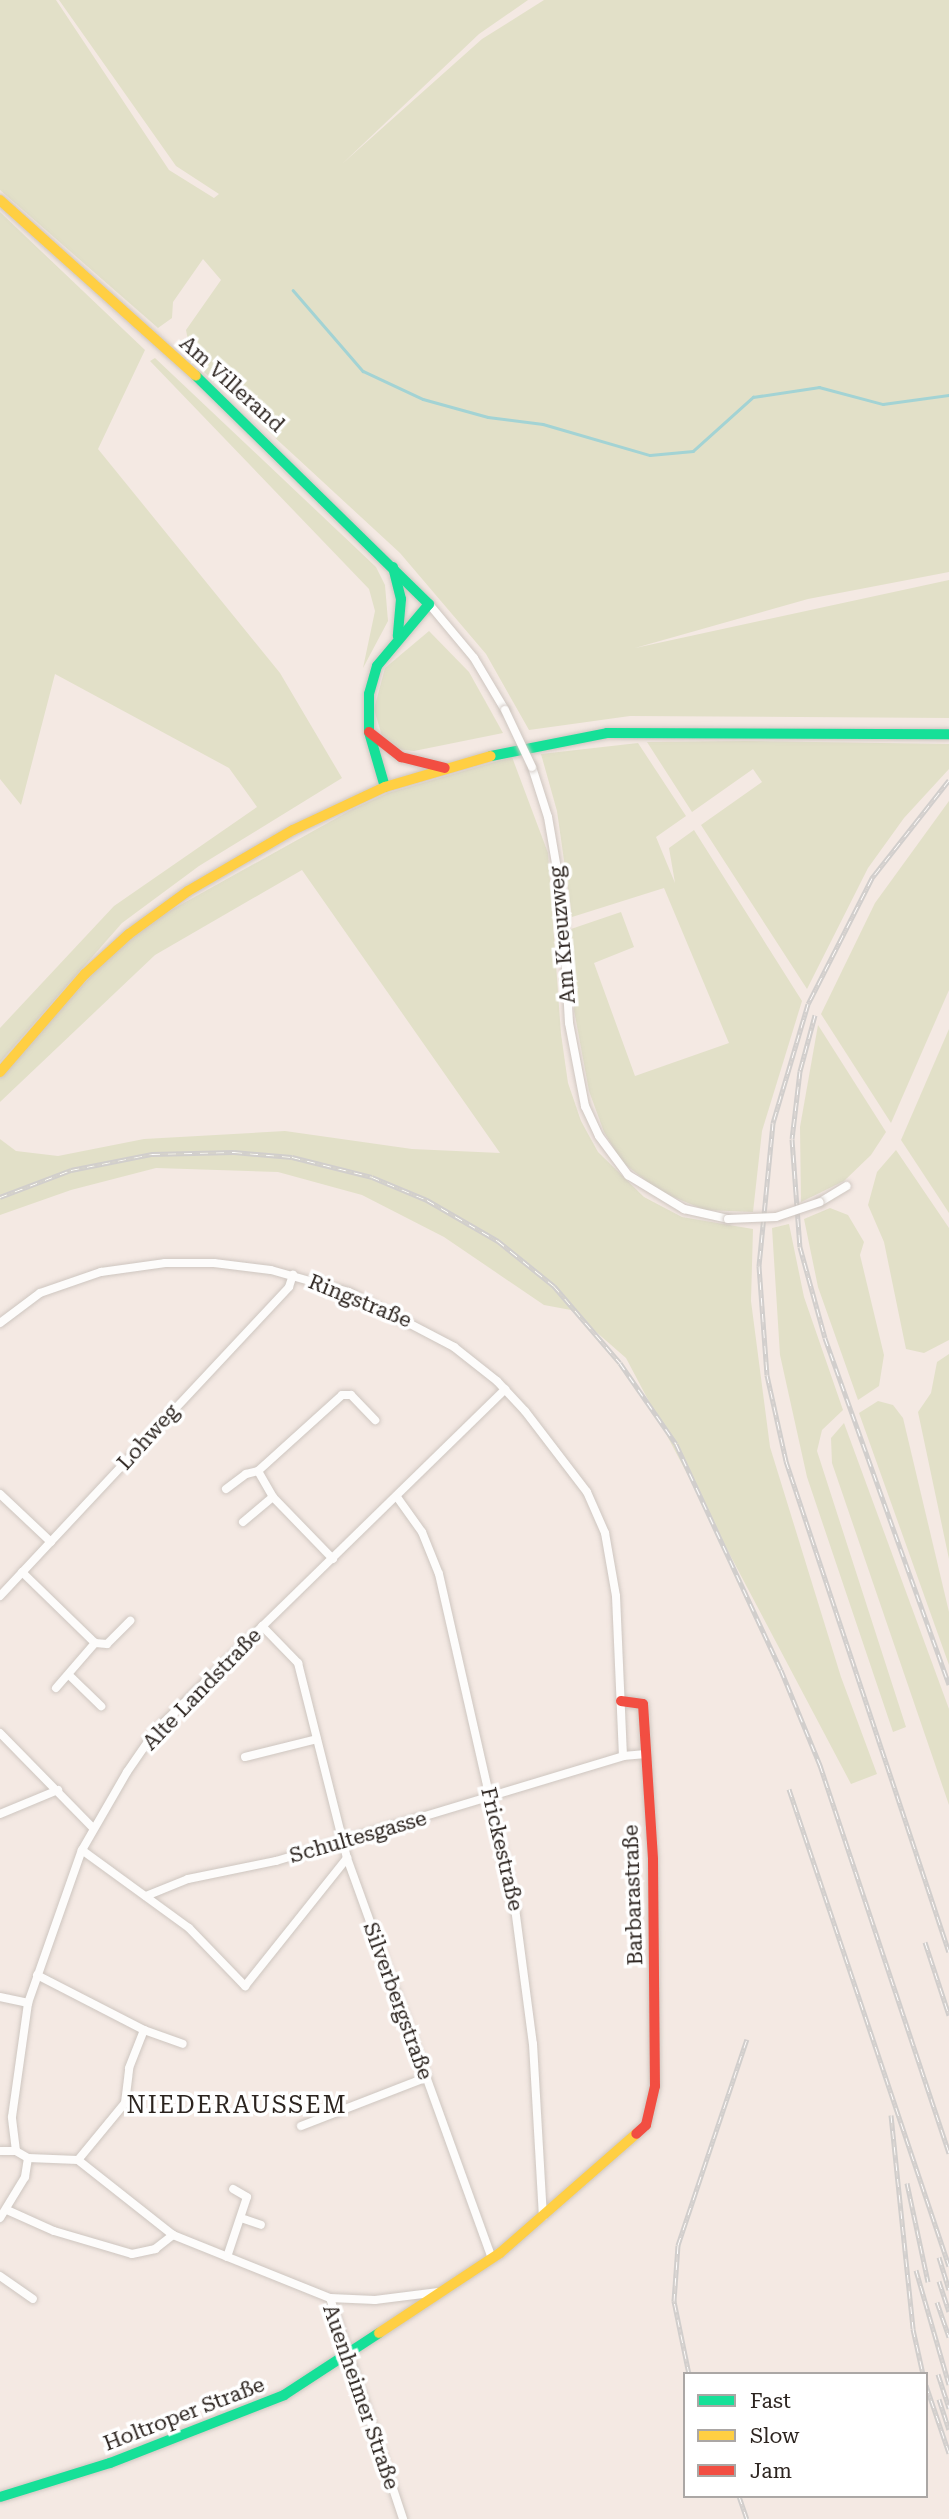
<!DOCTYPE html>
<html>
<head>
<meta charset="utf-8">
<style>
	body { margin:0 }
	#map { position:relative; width:949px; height:2519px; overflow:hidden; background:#f4e9e3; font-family:"Roboto Serif",serif }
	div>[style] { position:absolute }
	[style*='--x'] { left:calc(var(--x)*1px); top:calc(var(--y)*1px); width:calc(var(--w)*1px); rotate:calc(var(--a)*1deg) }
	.green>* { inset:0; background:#e2e0c8 }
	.stream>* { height:2.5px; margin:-1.25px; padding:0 1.25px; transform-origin:1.25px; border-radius:1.25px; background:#a3d3d4 }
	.roads { filter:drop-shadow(0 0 2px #cec6c0) drop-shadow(0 0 2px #cec6c0) }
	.street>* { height:8px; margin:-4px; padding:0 4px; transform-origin:4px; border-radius:4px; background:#fdfcfb }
	.fast>* { height:10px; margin:-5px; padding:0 5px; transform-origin:5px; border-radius:5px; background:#16e098 }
	.slow>* { height:10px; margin:-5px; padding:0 5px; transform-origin:5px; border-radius:5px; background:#ffcf43 }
	.jam>* { height:10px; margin:-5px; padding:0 5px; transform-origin:5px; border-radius:5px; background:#f24e42 }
	.rail>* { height:5px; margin-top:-2.5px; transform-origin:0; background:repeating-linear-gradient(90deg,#fff 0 8px,#d1cecc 0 16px); box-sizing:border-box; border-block:2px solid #d1cecc }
	.bridges { filter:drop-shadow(0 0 2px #cec6c0) drop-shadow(0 0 2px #cec6c0) }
	.street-bridge>* { height:8px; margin:-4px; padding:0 4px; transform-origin:4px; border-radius:4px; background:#fdfcfb }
	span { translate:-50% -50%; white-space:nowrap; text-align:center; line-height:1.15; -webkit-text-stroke:7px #fff; paint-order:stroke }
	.street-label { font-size:21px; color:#2c241f }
	.quarter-label { font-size:24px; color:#2c241f; letter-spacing:2px }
	.legend { position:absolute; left:683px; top:2372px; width:245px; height:126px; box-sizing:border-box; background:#fff; border:2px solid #aba7a5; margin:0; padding:9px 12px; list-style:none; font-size:21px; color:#2c241f }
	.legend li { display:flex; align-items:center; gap:14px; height:35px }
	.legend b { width:35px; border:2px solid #aba7a5 }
</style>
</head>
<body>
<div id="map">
	<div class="green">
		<div style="clip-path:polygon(0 0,56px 0,169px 170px,214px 198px,219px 194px,176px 166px,59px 0,528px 0,479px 34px,342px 164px,482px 39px,544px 0,949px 0,949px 572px,808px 599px,635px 648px,949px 580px,949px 718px,630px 716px,529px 730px,486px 654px,400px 553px,192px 361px,186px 330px,221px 280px,203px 259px,173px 302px,172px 318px,158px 328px,0 190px)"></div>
		<div style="clip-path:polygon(0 212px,145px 350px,98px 449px,280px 673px,342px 778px,199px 866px,122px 923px,0 1062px,0 1028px,114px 906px,257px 807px,229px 768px,55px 674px,21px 805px,0 779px)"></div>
		<div style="clip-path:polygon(155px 358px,376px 567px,385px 585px,388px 621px,363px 668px,375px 611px,369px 589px,150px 361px)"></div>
		<div style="clip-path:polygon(429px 631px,469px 672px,503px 733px,414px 751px,395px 749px,382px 736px,374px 709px,385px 668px)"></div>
		<div style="clip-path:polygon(745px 741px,949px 744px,949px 769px,904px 818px,868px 868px,807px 989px,701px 825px,762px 782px,753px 769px,692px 812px,647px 742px)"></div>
		<div style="clip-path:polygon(638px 743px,686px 816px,656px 837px,675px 883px,669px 848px,694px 830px,802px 1001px,762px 1131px,753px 1212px,705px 1210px,659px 1191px,622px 1162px,604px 1132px,589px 1091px,574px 1010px,571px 929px,621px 912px,634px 947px,594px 963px,635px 1076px,729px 1043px,664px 888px,572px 917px,557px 811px,541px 754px)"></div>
		<div style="clip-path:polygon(512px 757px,548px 853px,561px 1034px,568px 1083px,581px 1121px,598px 1152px,644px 1197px,682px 1217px,753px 1229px,751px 1301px,770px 1447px,841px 1677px,877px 1774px,851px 1784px,626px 1358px,571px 1310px,544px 1305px,444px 1237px,362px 1195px,278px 1172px,156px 1168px,71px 1190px,0 1215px,0 1139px,16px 1151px,58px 1156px,144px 1139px,285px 1131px,412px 1149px,500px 1153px,302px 870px,155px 955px,0 1102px,0 1076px,130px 933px,351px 810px,388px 793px)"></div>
		<div style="clip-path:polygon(949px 801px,949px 990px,891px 1123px,821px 1014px,875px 903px)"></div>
		<div style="clip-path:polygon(818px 1025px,886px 1132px,871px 1155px,844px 1181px,801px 1202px,800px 1127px)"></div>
		<div style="clip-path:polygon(949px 1029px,949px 1213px,901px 1140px)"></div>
		<div style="clip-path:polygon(896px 1150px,949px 1228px,949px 1340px,924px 1353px,906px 1349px,884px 1242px,868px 1205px,877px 1172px)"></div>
		<div style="clip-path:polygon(830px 1208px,848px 1215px,864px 1242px,860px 1255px,884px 1355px,879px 1386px,858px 1400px,818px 1287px,804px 1219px)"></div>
		<div style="clip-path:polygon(789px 1224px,804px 1297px,843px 1410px,822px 1430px,817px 1451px,906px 1727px,893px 1732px,807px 1477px,780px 1355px,772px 1228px)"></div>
		<div style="clip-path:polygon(949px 1354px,949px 1559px,918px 1412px,931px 1393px,937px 1362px)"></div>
		<div style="clip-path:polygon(878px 1401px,893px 1405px,903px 1418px,949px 1612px,949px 1665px,859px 1413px)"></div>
		<div style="clip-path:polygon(844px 1423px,949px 1709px,949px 1805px,832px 1463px,831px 1438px)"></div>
	</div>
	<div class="stream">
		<div style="--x:293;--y:290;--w:107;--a:49.2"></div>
		<div style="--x:363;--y:371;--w:66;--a:25"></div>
		<div style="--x:423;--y:399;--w:67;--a:15.5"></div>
		<div style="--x:488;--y:417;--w:55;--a:7.3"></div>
		<div style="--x:543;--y:424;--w:111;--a:16.2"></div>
		<div style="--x:650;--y:455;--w:43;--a:-5.3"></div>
		<div style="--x:693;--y:451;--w:81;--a:-42"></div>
		<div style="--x:753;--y:397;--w:67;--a:-8.6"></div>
		<div style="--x:819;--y:387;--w:66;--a:14.9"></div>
		<div style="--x:883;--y:404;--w:67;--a:-7.8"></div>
	</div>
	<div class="roads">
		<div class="street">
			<div style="--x:429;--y:604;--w:70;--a:50.2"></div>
			<div style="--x:474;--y:658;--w:61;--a:59.2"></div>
			<div style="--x:532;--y:767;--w:52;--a:72.3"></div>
			<div style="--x:548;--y:817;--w:82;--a:80.2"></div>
			<div style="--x:562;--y:898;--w:125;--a:86.8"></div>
			<div style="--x:569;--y:1023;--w:85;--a:79.1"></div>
			<div style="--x:585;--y:1106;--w:33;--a:65"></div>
			<div style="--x:599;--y:1136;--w:49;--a:53.4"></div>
			<div style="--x:628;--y:1175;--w:66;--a:31.3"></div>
			<div style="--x:684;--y:1209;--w:45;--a:12.8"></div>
			<div style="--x:820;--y:1202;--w:31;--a:-31"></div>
			<div style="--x:0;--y:1323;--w:50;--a:-36.9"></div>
			<div style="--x:40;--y:1293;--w:65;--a:-19"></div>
			<div style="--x:101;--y:1272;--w:65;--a:-8"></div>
			<div style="--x:165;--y:1263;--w:49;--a:0"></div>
			<div style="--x:214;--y:1263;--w:57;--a:7"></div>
			<div style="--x:271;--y:1270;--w:81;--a:15.8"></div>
			<div style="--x:349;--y:1292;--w:119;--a:27.6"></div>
			<div style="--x:454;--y:1347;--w:55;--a:38.3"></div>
			<div style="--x:497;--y:1381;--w:41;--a:47"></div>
			<div style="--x:525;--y:1411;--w:102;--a:52.6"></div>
			<div style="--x:587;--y:1492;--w:45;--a:66.3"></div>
			<div style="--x:605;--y:1533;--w:64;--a:80.1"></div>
			<div style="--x:616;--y:1596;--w:160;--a:87.5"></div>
			<div style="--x:226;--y:1489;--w:25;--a:-37"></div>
			<div style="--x:246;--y:1474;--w:12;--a:-14"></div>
			<div style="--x:0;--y:1494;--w:70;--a:43.3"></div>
			<div style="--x:397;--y:1497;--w:43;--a:54.5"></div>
			<div style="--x:422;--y:1532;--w:45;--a:68"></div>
			<div style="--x:439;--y:1574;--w:343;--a:77.2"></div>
			<div style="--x:515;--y:1908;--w:137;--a:82.5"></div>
			<div style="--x:533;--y:2044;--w:173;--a:86.7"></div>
			<div style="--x:243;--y:1522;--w:39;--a:-40"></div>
			<div style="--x:333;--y:1559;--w:86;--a:-134.1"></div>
			<div style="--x:273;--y:1497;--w:30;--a:-120"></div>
			<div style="--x:258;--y:1471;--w:113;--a:-42.1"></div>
			<div style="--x:342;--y:1395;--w:9;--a:0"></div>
			<div style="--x:351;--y:1395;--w:35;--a:46"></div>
			<div style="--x:22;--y:1572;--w:102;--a:44.2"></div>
			<div style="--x:95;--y:1643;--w:12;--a:5"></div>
			<div style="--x:107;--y:1644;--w:33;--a:-45"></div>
			<div style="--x:0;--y:1596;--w:423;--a:-46.9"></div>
			<div style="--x:289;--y:1287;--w:13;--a:-72"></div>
			<div style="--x:262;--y:1626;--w:52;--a:45.8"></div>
			<div style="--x:298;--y:1663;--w:201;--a:75.9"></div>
			<div style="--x:347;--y:1858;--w:425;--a:70.1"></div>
			<div style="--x:69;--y:1675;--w:45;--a:44.1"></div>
			<div style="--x:56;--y:1688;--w:60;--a:-49.1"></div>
			<div style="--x:0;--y:1733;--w:133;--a:45.6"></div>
			<div style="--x:245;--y:1757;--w:74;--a:-14"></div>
			<div style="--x:0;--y:1814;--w:63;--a:-22.5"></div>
			<div style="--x:82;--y:1850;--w:132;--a:36.1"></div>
			<div style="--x:189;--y:1928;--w:81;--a:46"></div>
			<div style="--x:245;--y:1986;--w:164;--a:-51.4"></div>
			<div style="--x:146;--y:1896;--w:45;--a:-22"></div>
			<div style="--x:188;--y:1879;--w:90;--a:-11.6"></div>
			<div style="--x:276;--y:1861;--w:363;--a:-16.8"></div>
			<div style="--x:623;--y:1756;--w:23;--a:-5"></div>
			<div style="--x:37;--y:1975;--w:120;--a:27.2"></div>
			<div style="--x:144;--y:2030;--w:41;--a:19.7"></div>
			<div style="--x:0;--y:1997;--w:29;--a:12"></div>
			<div style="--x:301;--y:2126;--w:133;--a:-21.2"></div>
			<div style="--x:0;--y:2151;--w:16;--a:0"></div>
			<div style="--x:28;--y:2158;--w:14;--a:-150"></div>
			<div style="--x:16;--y:2151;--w:34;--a:-97"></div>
			<div style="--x:12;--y:2117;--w:115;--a:-82"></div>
			<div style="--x:28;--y:2003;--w:162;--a:-70.6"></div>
			<div style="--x:82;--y:1850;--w:90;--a:-60"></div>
			<div style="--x:127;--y:1772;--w:51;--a:-55.4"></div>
			<div style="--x:156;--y:1730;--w:488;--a:-44.3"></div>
			<div style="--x:28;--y:2158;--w:50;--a:2.3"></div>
			<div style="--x:78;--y:2160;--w:121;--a:38.3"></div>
			<div style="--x:173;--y:2235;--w:169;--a:21.9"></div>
			<div style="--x:330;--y:2298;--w:233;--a:71.7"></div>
			<div style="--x:78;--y:2160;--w:74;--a:-50.5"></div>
			<div style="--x:125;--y:2103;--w:35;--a:-83"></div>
			<div style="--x:129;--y:2068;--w:41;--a:-68.5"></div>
			<div style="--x:7;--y:2210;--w:51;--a:24.1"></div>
			<div style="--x:54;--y:2231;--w:81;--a:16.4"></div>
			<div style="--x:132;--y:2254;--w:24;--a:-12"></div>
			<div style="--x:155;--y:2249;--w:23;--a:-38"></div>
			<div style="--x:0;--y:2218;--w:48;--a:-58.6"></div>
			<div style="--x:25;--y:2177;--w:19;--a:-81"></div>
			<div style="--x:241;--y:2218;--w:21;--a:19"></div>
			<div style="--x:227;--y:2257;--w:63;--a:-71.6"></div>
			<div style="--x:247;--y:2197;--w:16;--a:-150"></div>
			<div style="--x:0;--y:2276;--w:40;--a:34.9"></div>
			<div style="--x:330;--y:2298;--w:45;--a:2.5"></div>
			<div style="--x:375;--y:2300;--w:64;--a:-7.2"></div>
		</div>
		<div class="fast">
			<div style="--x:196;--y:376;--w:326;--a:44.4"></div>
			<div style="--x:429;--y:604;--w:81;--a:130"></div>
			<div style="--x:377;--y:666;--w:29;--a:106"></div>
			<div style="--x:369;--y:694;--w:38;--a:90"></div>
			<div style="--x:369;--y:732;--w:57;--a:73.8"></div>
			<div style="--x:393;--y:567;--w:33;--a:76"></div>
			<div style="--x:401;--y:599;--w:37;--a:95"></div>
			<div style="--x:491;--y:756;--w:118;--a:-11.2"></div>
			<div style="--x:607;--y:733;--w:342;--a:0.2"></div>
			<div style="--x:0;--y:2497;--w:115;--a:-17.2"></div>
			<div style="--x:110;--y:2463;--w:187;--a:-21.3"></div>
			<div style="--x:284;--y:2395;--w:113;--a:-33.1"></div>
		</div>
		<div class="slow">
			<div style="--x:0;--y:200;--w:263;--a:41.9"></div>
			<div style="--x:0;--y:1072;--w:130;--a:-49.1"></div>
			<div style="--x:85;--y:974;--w:59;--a:-42.3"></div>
			<div style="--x:129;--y:934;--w:73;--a:-36.1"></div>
			<div style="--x:188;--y:891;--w:121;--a:-30.2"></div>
			<div style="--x:293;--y:830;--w:102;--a:-25.1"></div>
			<div style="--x:385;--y:787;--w:110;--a:-16.3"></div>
			<div style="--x:379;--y:2333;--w:145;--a:-33.5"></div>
			<div style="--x:500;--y:2253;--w:181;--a:-41.2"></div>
		</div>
		<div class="jam">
			<div style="--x:369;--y:732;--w:41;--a:38"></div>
			<div style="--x:401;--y:757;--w:45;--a:14"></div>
			<div style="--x:621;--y:1701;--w:22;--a:8"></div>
			<div style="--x:643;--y:1704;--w:156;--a:86.3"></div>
			<div style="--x:653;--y:1860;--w:226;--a:89.5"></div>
			<div style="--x:655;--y:2086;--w:40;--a:103"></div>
			<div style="--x:646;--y:2125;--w:13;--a:138"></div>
		</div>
	</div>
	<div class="rail">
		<div style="--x:949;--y:780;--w:125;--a:128.2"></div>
		<div style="--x:872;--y:878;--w:141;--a:116.9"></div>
		<div style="--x:808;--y:1004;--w:124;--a:106.4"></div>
		<div style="--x:773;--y:1123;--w:144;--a:95.6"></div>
		<div style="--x:759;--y:1266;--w:109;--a:85.8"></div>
		<div style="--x:767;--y:1375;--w:88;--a:77.5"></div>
		<div style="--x:786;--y:1461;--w:517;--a:71.64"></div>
		<div style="--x:815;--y:1015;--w:58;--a:105"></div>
		<div style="--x:800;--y:1071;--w:68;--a:96.7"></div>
		<div style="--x:792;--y:1139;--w:108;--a:85.8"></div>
		<div style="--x:800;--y:1247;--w:94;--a:74.6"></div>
		<div style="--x:825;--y:1338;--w:368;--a:70.3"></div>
		<div style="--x:0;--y:1197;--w:76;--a:-20.8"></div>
		<div style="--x:71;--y:1170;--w:83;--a:-11.2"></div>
		<div style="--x:152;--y:1154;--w:82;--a:-1.4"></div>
		<div style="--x:234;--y:1152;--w:58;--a:4.9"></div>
		<div style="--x:292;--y:1157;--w:82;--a:14"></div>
		<div style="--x:372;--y:1177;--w:60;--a:22.7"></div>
		<div style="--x:427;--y:1200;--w:82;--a:30"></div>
		<div style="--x:498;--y:1241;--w:72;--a:38.8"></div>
		<div style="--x:554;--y:1286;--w:101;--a:49.4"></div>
		<div style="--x:620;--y:1363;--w:98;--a:55.3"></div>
		<div style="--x:676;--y:1444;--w:249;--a:65.1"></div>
		<div style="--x:781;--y:1670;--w:103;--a:67.7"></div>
		<div style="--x:820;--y:1765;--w:409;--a:71.6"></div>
		<div style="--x:789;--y:1789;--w:503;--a:71.46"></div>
		<div style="--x:925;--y:1942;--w:77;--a:71.8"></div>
		<div style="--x:891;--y:2115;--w:215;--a:84.1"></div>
		<div style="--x:913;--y:2329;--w:46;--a:77.5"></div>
		<div style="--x:907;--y:2183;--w:101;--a:78"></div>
		<div style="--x:939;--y:2257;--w:34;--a:73"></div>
		<div style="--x:916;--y:2270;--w:119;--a:73.9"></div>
		<div style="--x:939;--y:2281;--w:32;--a:72"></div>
		<div style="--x:937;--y:2302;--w:37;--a:71"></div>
		<div style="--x:689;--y:2374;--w:75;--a:-101.6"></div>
		<div style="--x:674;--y:2301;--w:56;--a:-85.9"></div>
		<div style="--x:678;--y:2245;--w:217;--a:-71.5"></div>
		<div style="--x:938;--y:2374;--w:36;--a:72"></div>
		<div style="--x:926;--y:2385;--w:72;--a:71.3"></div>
		<div style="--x:939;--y:2399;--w:32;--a:72"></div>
		<div style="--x:739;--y:2496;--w:24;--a:71"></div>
	</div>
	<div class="bridges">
		<div class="street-bridge">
			<div style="--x:505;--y:710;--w:63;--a:64.7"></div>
			<div style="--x:728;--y:1219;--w:48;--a:-2.4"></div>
			<div style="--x:776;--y:1217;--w:46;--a:-18.8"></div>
		</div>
	</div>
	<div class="street-label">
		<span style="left:232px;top:384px;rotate:42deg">Am Villerand</span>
		<span style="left:562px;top:935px;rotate:-95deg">Am Kreuzweg</span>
		<span style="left:360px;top:1301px;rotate:22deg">Ringstraße</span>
		<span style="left:148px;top:1437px;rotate:-48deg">Lohweg</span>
		<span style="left:202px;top:1689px;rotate:-46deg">Alte Landstraße</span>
		<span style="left:358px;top:1837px;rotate:-16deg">Schultesgasse</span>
		<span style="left:502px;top:1849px;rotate:77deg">Frickestraße</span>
		<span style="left:633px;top:1895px;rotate:-92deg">Barbarastraße</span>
		<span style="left:398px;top:2001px;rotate:70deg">Silverbergstraße</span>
		<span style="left:361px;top:2397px;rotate:71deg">Auenheimer Straße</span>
		<span style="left:184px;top:2414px;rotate:-21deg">Holtroper Straße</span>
	</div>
	<div class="quarter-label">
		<span style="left:237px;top:2106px">NIEDERAUSSEM</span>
	</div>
	<ul class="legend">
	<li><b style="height:9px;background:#16e098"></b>Fast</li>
	<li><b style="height:9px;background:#ffcf43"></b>Slow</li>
	<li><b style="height:9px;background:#f24e42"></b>Jam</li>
	</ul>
</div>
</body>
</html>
